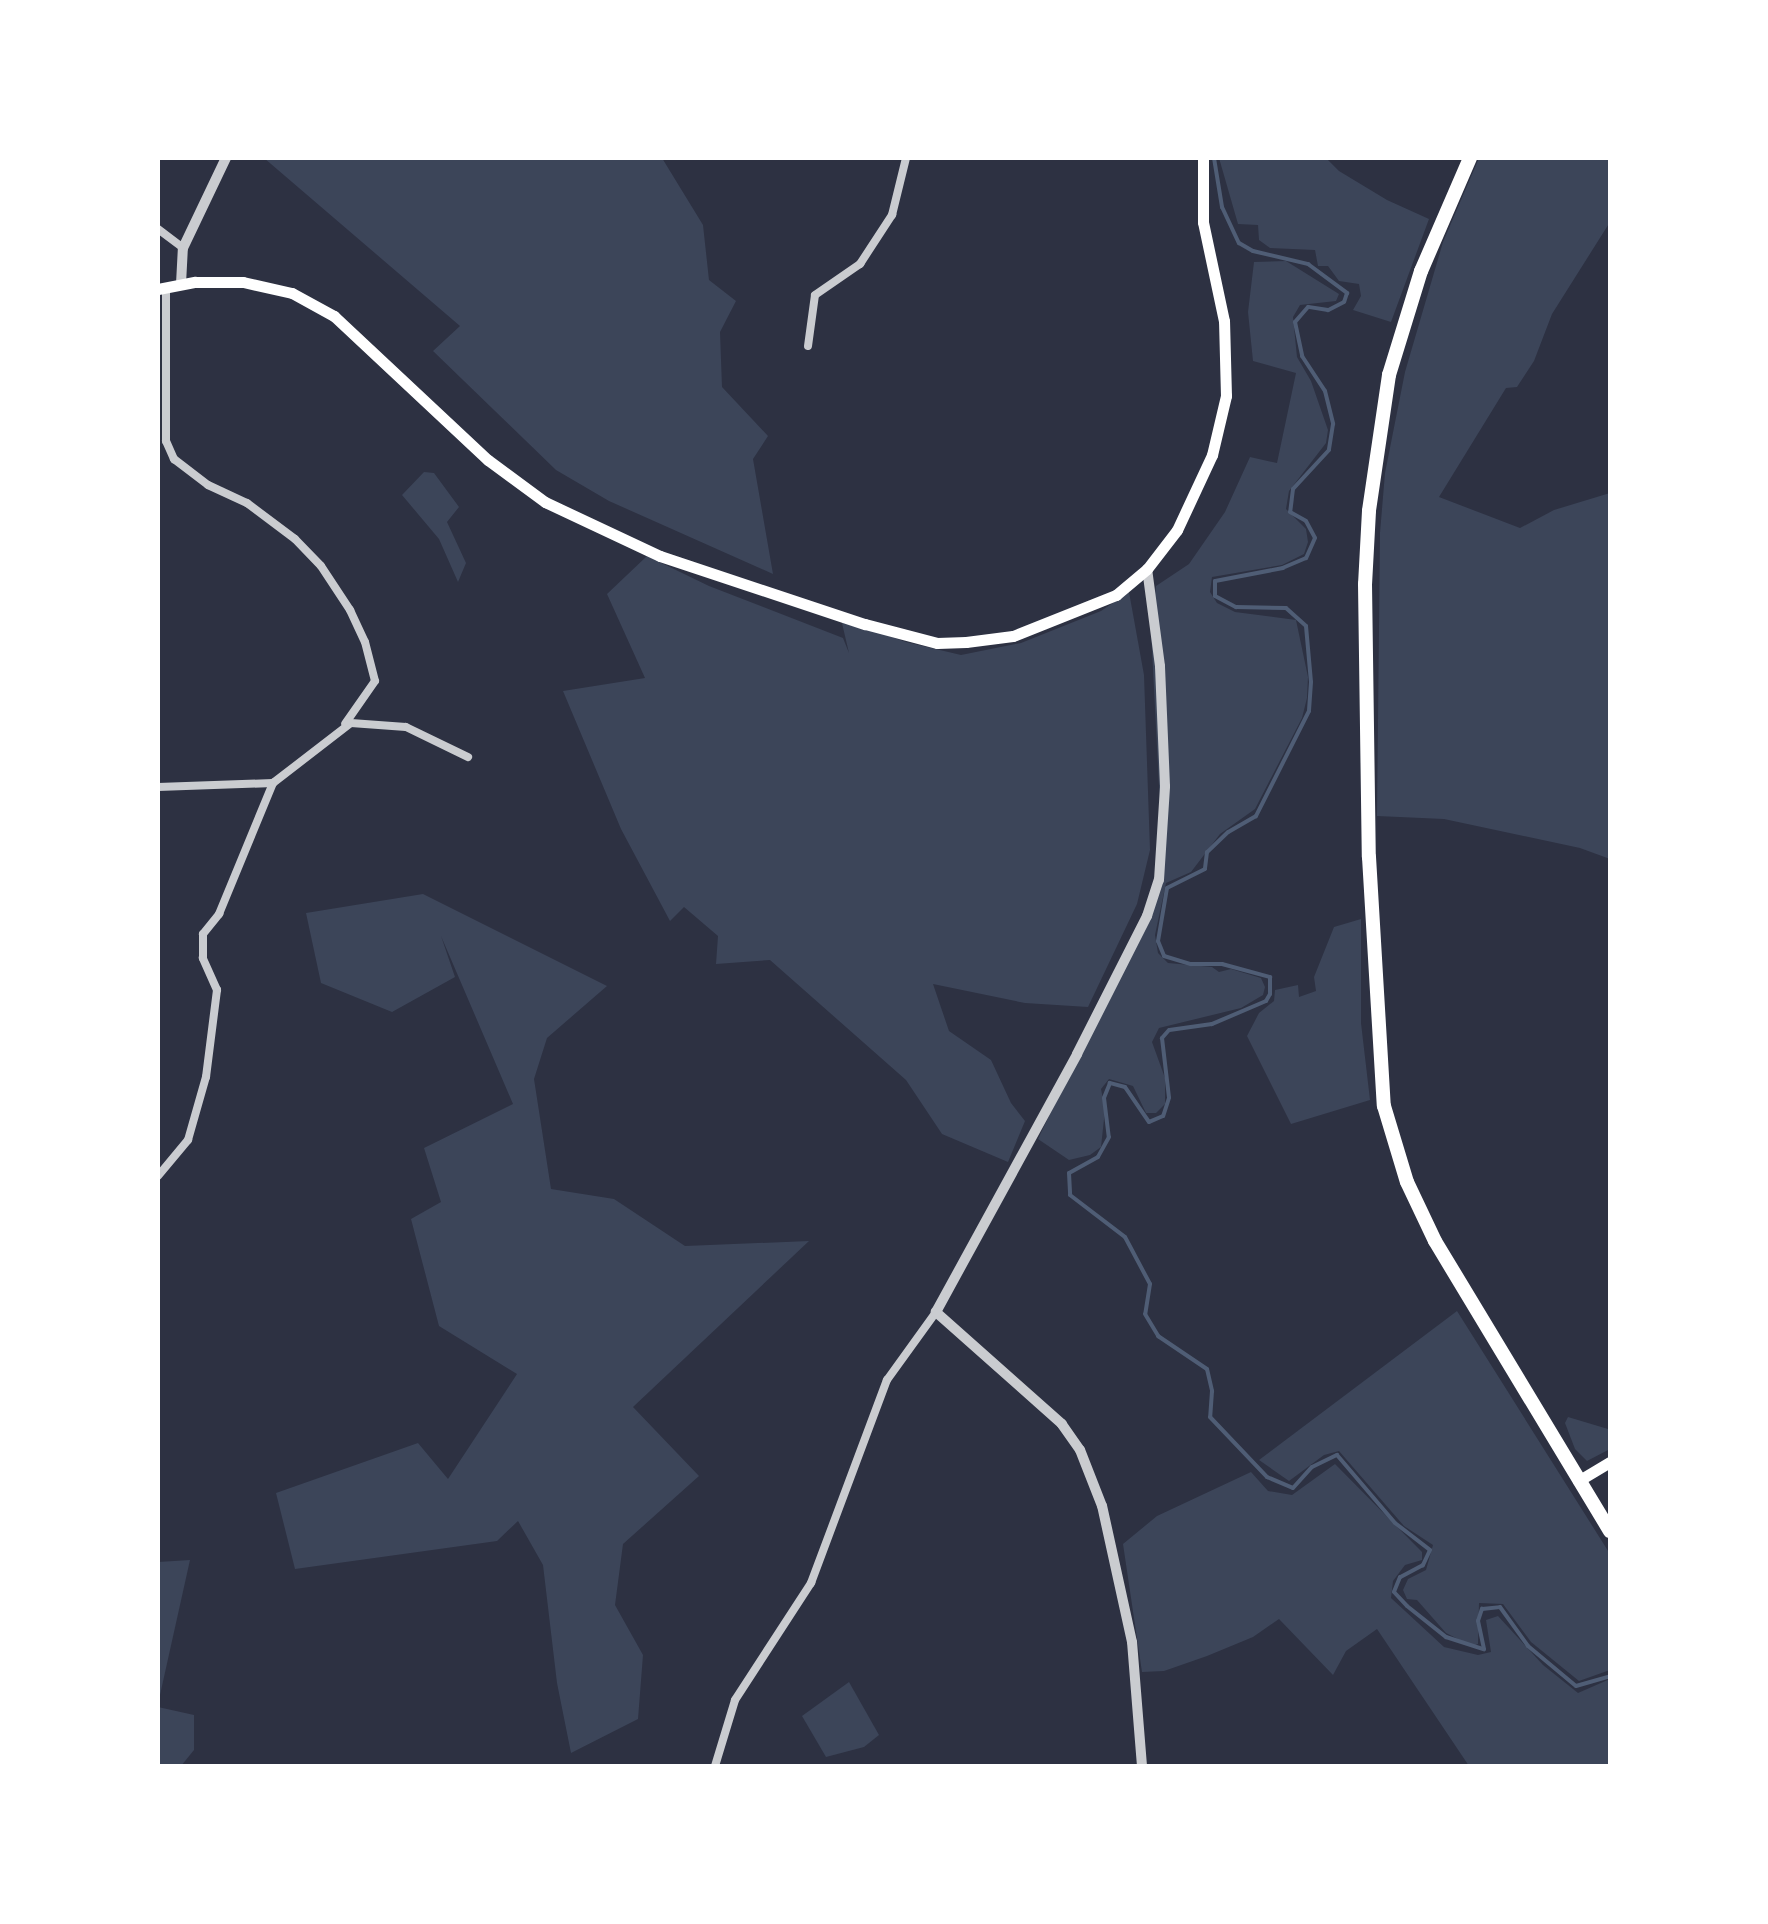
<!DOCTYPE html>
<html>
<head>
<meta charset="utf-8">
<style>
	body { margin:0 }
	#map { position:relative; width:1768px; height:1924px; overflow:hidden; background:#2d3142; font-family:"Fira Sans Condensed",sans-serif }
	div>[style] { position:absolute }
	[style*='--x'] { left:calc(var(--x)*1px); top:calc(var(--y)*1px); width:calc(var(--w)*1px); rotate:calc(var(--a)*1deg) }
	.green>* { inset:0; background:#3c4559 }
	.stream>* { height:4px; margin:-2px; padding:0 2px; transform-origin:2px; border-radius:2px; background:#4f5d75 }
	.minor>* { height:8px; margin:-4px; padding:0 4px; transform-origin:4px; border-radius:4px; background:#caccd0 }
	.tertiary>* { height:10px; margin:-5px; padding:0 5px; transform-origin:5px; border-radius:5px; background:#caccd0 }
	.secondary>* { height:11px; margin:-5.5px; padding:0 5.5px; transform-origin:5.5px; border-radius:5.5px; background:#fff }
	.trunk>* { height:14px; margin:-7px; padding:0 7px; transform-origin:7px; border-radius:7px; background:#fff }
	span { translate:-50% -50%; white-space:nowrap; text-align:center; line-height:1.15; -webkit-text-stroke:10px #fff; paint-order:stroke }
	.frame { position:absolute; inset:0; border:160px solid #fff; pointer-events:none }
</style>
</head>
<body>
<div id="map">
	<div class="green">
		<div style="clip-path:polygon(264px 158px,662px 158px,703px 225px,709px 280px,736px 301px,720px 332px,722px 387px,768px 436px,753px 459px,773px 574px,609px 501px,556px 470px,433px 351px,460px 326px)"></div>
		<div style="clip-path:polygon(1219px 158px,1326px 158px,1339px 171px,1387px 200px,1429px 219px,1391px 322px,1353px 310px,1361px 296px,1359px 284px,1339px 281px,1328px 266px,1318px 266px,1315px 250px,1270px 248px,1259px 240px,1258px 225px,1238px 224px)"></div>
		<div style="clip-path:polygon(1479px 158px,1610px 158px,1610px 222px,1552px 314px,1534px 361px,1517px 387px,1506px 388px,1439px 497px,1520px 528px,1554px 510px,1610px 493px,1610px 859px,1580px 848px,1444px 819px,1377px 816px,1380px 533px,1385px 473px,1405px 372px,1443px 242px)"></div>
		<div style="clip-path:polygon(1286px 261px,1339px 294px,1336px 301px,1300px 305px,1293px 317px,1297px 357px,1311px 381px,1328px 430px,1326px 443px,1289px 491px,1286px 509px,1306px 529px,1308px 542px,1304px 554px,1282px 565px,1212px 577px,1210px 592px,1217px 603px,1235px 612px,1296px 620px,1308px 677px,1307px 698px,1302px 718px,1255px 809px,1220px 834px,1191px 872px,1166px 883px,1155px 935px,1158px 953px,1168px 963px,1212px 967px,1219px 972px,1231px 969px,1261px 978px,1265px 987px,1263px 995px,1241px 1008px,1159px 1028px,1152px 1042px,1165px 1078px,1165px 1104px,1156px 1113px,1146px 1113px,1133px 1086px,1109px 1079px,1101px 1089px,1105px 1110px,1101px 1147px,1090px 1155px,1069px 1160px,1038px 1139px,1147px 913px,1162px 845px,1151px 630px,1156px 586px,1189px 564px,1225px 512px,1250px 457px,1277px 463px,1296px 373px,1253px 361px,1248px 312px,1254px 262px)"></div>
		<div style="clip-path:polygon(424px 472px,434px 473px,459px 507px,447px 522px,466px 563px,458px 582px,439px 539px,402px 495px)"></div>
		<div style="clip-path:polygon(647px 556px,709px 586px,843px 638px,849px 653px,841px 619px,906px 642px,961px 655px,1021px 643px,1101px 611px,1129px 592px,1144px 675px,1150px 850px,1137px 904px,1088px 1007px,1025px 1003px,933px 984px,949px 1031px,991px 1060px,1011px 1103px,1025px 1121px,1008px 1162px,942px 1134px,906px 1080px,770px 960px,716px 964px,718px 936px,684px 907px,670px 921px,621px 829px,563px 691px,645px 678px,607px 594px)"></div>
		<div style="clip-path:polygon(423px 894px,607px 986px,547px 1038px,534px 1079px,551px 1189px,614px 1199px,685px 1246px,809px 1241px,633px 1407px,699px 1476px,623px 1544px,615px 1605px,643px 1655px,638px 1719px,571px 1753px,557px 1683px,543px 1565px,518px 1521px,497px 1541px,295px 1569px,276px 1493px,418px 1443px,448px 1479px,517px 1374px,439px 1326px,411px 1219px,441px 1202px,424px 1148px,513px 1104px,441px 936px,455px 977px,392px 1012px,321px 983px,306px 913px)"></div>
		<div style="clip-path:polygon(1361px 919px,1361px 1023px,1370px 1100px,1291px 1124px,1247px 1036px,1259px 1013px,1274px 1001px,1275px 990px,1298px 985px,1299px 997px,1316px 991px,1314px 977px,1334px 927px)"></div>
		<div style="clip-path:polygon(1457px 1311px,1610px 1554px,1610px 1670px,1579px 1681px,1531px 1642px,1503px 1604px,1479px 1603px,1478px 1644px,1472px 1646px,1446px 1633px,1417px 1600px,1407px 1599px,1403px 1590px,1408px 1579px,1426px 1570px,1433px 1545px,1404px 1526px,1339px 1451px,1324px 1455px,1289px 1481px,1259px 1460px)"></div>
		<div style="clip-path:polygon(1568px 1417px,1608px 1429px,1610px 1449px,1587px 1461px,1575px 1449px,1565px 1423px)"></div>
		<div style="clip-path:polygon(1335px 1464px,1422px 1552px,1422px 1560px,1405px 1565px,1393px 1581px,1391px 1598px,1444px 1647px,1478px 1655px,1491px 1652px,1486px 1620px,1498px 1616px,1543px 1665px,1578px 1693px,1610px 1679px,1610px 1766px,1469px 1766px,1377px 1629px,1346px 1651px,1333px 1675px,1279px 1619px,1253px 1637px,1207px 1656px,1164px 1671px,1142px 1672px,1123px 1544px,1157px 1516px,1251px 1472px,1268px 1491px,1292px 1495px)"></div>
		<div style="clip-path:polygon(190px 1560px,158px 1704px,158px 1562px)"></div>
		<div style="clip-path:polygon(849px 1682px,879px 1735px,864px 1747px,826px 1757px,802px 1716px)"></div>
		<div style="clip-path:polygon(158px 1707px,194px 1715px,194px 1750px,181px 1766px,158px 1766px)"></div>
	</div>
	<div class="stream">
		<div style="--x:1214;--y:158;--w:50;--a:80.7"></div>
		<div style="--x:1222;--y:207;--w:40;--a:65"></div>
		<div style="--x:1239;--y:243;--w:16;--a:30"></div>
		<div style="--x:1253;--y:251;--w:57;--a:13.3"></div>
		<div style="--x:1308;--y:264;--w:49;--a:36.6"></div>
		<div style="--x:1347;--y:293;--w:9;--a:108"></div>
		<div style="--x:1344;--y:302;--w:18;--a:153"></div>
		<div style="--x:1328;--y:310;--w:20;--a:-171"></div>
		<div style="--x:1308;--y:307;--w:20;--a:131"></div>
		<div style="--x:1295;--y:322;--w:35;--a:78"></div>
		<div style="--x:1302;--y:356;--w:42;--a:56.7"></div>
		<div style="--x:1325;--y:391;--w:34;--a:76"></div>
		<div style="--x:1333;--y:424;--w:26;--a:99"></div>
		<div style="--x:1329;--y:450;--w:53;--a:132.7"></div>
		<div style="--x:1293;--y:489;--w:23;--a:97"></div>
		<div style="--x:1290;--y:512;--w:18;--a:29"></div>
		<div style="--x:1306;--y:521;--w:19;--a:62"></div>
		<div style="--x:1315;--y:538;--w:22;--a:114"></div>
		<div style="--x:1306;--y:558;--w:25;--a:157"></div>
		<div style="--x:1283;--y:568;--w:69;--a:169.2"></div>
		<div style="--x:1215;--y:581;--w:15;--a:90"></div>
		<div style="--x:1215;--y:596;--w:24;--a:28"></div>
		<div style="--x:1236;--y:607;--w:50;--a:1.1"></div>
		<div style="--x:1286;--y:608;--w:27;--a:42"></div>
		<div style="--x:1306;--y:626;--w:56;--a:84.9"></div>
		<div style="--x:1311;--y:682;--w:29;--a:94"></div>
		<div style="--x:1309;--y:711;--w:118;--a:116.8"></div>
		<div style="--x:1256;--y:816;--w:32;--a:150"></div>
		<div style="--x:1228;--y:832;--w:29;--a:136"></div>
		<div style="--x:1207;--y:852;--w:17;--a:97"></div>
		<div style="--x:1205;--y:869;--w:42;--a:153.4"></div>
		<div style="--x:1167;--y:888;--w:54;--a:99.6"></div>
		<div style="--x:1158;--y:941;--w:16;--a:68"></div>
		<div style="--x:1164;--y:956;--w:28;--a:17"></div>
		<div style="--x:1191;--y:964;--w:31;--a:0"></div>
		<div style="--x:1222;--y:964;--w:50;--a:15.2"></div>
		<div style="--x:1270;--y:977;--w:17;--a:90"></div>
		<div style="--x:1270;--y:994;--w:8;--a:120"></div>
		<div style="--x:1266;--y:1001;--w:59;--a:156.9"></div>
		<div style="--x:1212;--y:1024;--w:43;--a:172.1"></div>
		<div style="--x:1169;--y:1030;--w:11;--a:131"></div>
		<div style="--x:1162;--y:1038;--w:60;--a:83.3"></div>
		<div style="--x:1169;--y:1098;--w:19;--a:108"></div>
		<div style="--x:1163;--y:1116;--w:15;--a:157"></div>
		<div style="--x:1149;--y:1122;--w:42;--a:-124.4"></div>
		<div style="--x:1125;--y:1087;--w:16;--a:-165"></div>
		<div style="--x:1110;--y:1083;--w:16;--a:112"></div>
		<div style="--x:1104;--y:1098;--w:39;--a:83"></div>
		<div style="--x:1109;--y:1137;--w:23;--a:119"></div>
		<div style="--x:1098;--y:1157;--w:33;--a:151"></div>
		<div style="--x:1069;--y:1173;--w:22;--a:87"></div>
		<div style="--x:1070;--y:1195;--w:69;--a:37.4"></div>
		<div style="--x:1125;--y:1237;--w:53;--a:62"></div>
		<div style="--x:1150;--y:1284;--w:30;--a:99"></div>
		<div style="--x:1145;--y:1314;--w:26;--a:59"></div>
		<div style="--x:1158;--y:1336;--w:59;--a:34"></div>
		<div style="--x:1207;--y:1369;--w:23;--a:77"></div>
		<div style="--x:1212;--y:1391;--w:26;--a:94"></div>
		<div style="--x:1210;--y:1417;--w:83;--a:46.5"></div>
		<div style="--x:1267;--y:1477;--w:28;--a:23"></div>
		<div style="--x:1293;--y:1488;--w:28;--a:-48"></div>
		<div style="--x:1312;--y:1467;--w:28;--a:-26"></div>
		<div style="--x:1337;--y:1455;--w:89;--a:49.5"></div>
		<div style="--x:1395;--y:1523;--w:44;--a:37.6"></div>
		<div style="--x:1430;--y:1550;--w:17;--a:115"></div>
		<div style="--x:1423;--y:1565;--w:26;--a:152"></div>
		<div style="--x:1400;--y:1577;--w:16;--a:112"></div>
		<div style="--x:1394;--y:1592;--w:19;--a:47"></div>
		<div style="--x:1407;--y:1606;--w:50;--a:38.5"></div>
		<div style="--x:1446;--y:1637;--w:40;--a:18"></div>
		<div style="--x:1484;--y:1649;--w:29;--a:-102"></div>
		<div style="--x:1478;--y:1621;--w:13;--a:-72"></div>
		<div style="--x:1482;--y:1609;--w:18;--a:-6"></div>
		<div style="--x:1500;--y:1607;--w:48;--a:54.3"></div>
		<div style="--x:1528;--y:1646;--w:62;--a:39.8"></div>
		<div style="--x:1576;--y:1686;--w:35;--a:-16"></div>
	</div>
	<div class="minor">
		<div style="--x:158;--y:229;--w:31;--a:37"></div>
		<div style="--x:166;--y:287;--w:154;--a:90"></div>
		<div style="--x:166;--y:441;--w:20;--a:66"></div>
		<div style="--x:174;--y:459;--w:43;--a:37.4"></div>
		<div style="--x:208;--y:485;--w:43;--a:24.8"></div>
		<div style="--x:247;--y:503;--w:60;--a:36.9"></div>
		<div style="--x:295;--y:539;--w:37;--a:46"></div>
		<div style="--x:321;--y:566;--w:53;--a:56.6"></div>
		<div style="--x:350;--y:610;--w:35;--a:65"></div>
		<div style="--x:365;--y:642;--w:40;--a:75.6"></div>
		<div style="--x:375;--y:681;--w:52;--a:124.9"></div>
		<div style="--x:808;--y:346;--w:51;--a:-82.2"></div>
		<div style="--x:815;--y:295;--w:55;--a:-34.6"></div>
		<div style="--x:860;--y:264;--w:59;--a:-56.9"></div>
		<div style="--x:892;--y:215;--w:59;--a:-76.2"></div>
		<div style="--x:158;--y:787;--w:115;--a:-2"></div>
		<div style="--x:158;--y:1176;--w:47;--a:-50.2"></div>
		<div style="--x:188;--y:1140;--w:66;--a:-74.1"></div>
		<div style="--x:206;--y:1077;--w:88;--a:-82.8"></div>
		<div style="--x:217;--y:990;--w:35;--a:-114"></div>
		<div style="--x:203;--y:958;--w:24;--a:-90"></div>
		<div style="--x:203;--y:934;--w:26;--a:-51"></div>
		<div style="--x:219;--y:914;--w:142;--a:-67.6"></div>
		<div style="--x:273;--y:783;--w:98;--a:-37.6"></div>
		<div style="--x:351;--y:723;--w:55;--a:4.2"></div>
		<div style="--x:406;--y:727;--w:69;--a:25.8"></div>
		<div style="--x:715;--y:1766;--w:69;--a:-73.1"></div>
		<div style="--x:735;--y:1700;--w:140;--a:-57"></div>
		<div style="--x:811;--y:1583;--w:217;--a:-69.5"></div>
		<div style="--x:887;--y:1380;--w:84;--a:-54.2"></div>
	</div>
	<div class="tertiary">
		<div style="--x:181;--y:284;--w:36;--a:-87"></div>
		<div style="--x:183;--y:248;--w:100;--a:-64.5"></div>
		<div style="--x:1142;--y:1766;--w:124;--a:-94.6"></div>
		<div style="--x:1132;--y:1642;--w:139;--a:-102.4"></div>
		<div style="--x:1102;--y:1506;--w:60;--a:-111.4"></div>
		<div style="--x:1080;--y:1450;--w:32;--a:-125"></div>
		<div style="--x:1062;--y:1424;--w:169;--a:-138.4"></div>
		<div style="--x:936;--y:1312;--w:294;--a:-61.3"></div>
		<div style="--x:1077;--y:1054;--w:155;--a:-63.1"></div>
		<div style="--x:1147;--y:916;--w:38;--a:-72"></div>
		<div style="--x:1159;--y:880;--w:94;--a:-86.3"></div>
		<div style="--x:1165;--y:786;--w:120;--a:-92.4"></div>
		<div style="--x:1160;--y:666;--w:98;--a:-97.6"></div>
	</div>
	<div class="secondary">
		<div style="--x:158;--y:289;--w:38;--a:-11"></div>
		<div style="--x:195;--y:282;--w:48;--a:0"></div>
		<div style="--x:243;--y:282;--w:50;--a:12.7"></div>
		<div style="--x:292;--y:293;--w:48;--a:28.7"></div>
		<div style="--x:334;--y:316;--w:211;--a:43.1"></div>
		<div style="--x:488;--y:460;--w:71;--a:36.4"></div>
		<div style="--x:545;--y:502;--w:127;--a:25.2"></div>
		<div style="--x:660;--y:556;--w:216;--a:18.4"></div>
		<div style="--x:865;--y:624;--w:74;--a:14.8"></div>
		<div style="--x:937;--y:643;--w:29;--a:-2"></div>
		<div style="--x:966;--y:642;--w:47;--a:-7.3"></div>
		<div style="--x:1013;--y:636;--w:111;--a:-21.7"></div>
		<div style="--x:1116;--y:595;--w:40;--a:-40"></div>
		<div style="--x:1147;--y:569;--w:49;--a:-52.4"></div>
		<div style="--x:1177;--y:530;--w:83;--a:-65"></div>
		<div style="--x:1212;--y:455;--w:61;--a:-76.7"></div>
		<div style="--x:1226;--y:396;--w:75;--a:-91.5"></div>
		<div style="--x:1224;--y:321;--w:101;--a:-102"></div>
		<div style="--x:1203;--y:222;--w:64;--a:-90"></div>
		<div style="--x:1578;--y:1481;--w:37;--a:-31"></div>
	</div>
	<div class="trunk">
		<div style="--x:1470;--y:158;--w:123;--a:113.4"></div>
		<div style="--x:1421;--y:271;--w:109;--a:107.1"></div>
		<div style="--x:1389;--y:375;--w:137;--a:98.4"></div>
		<div style="--x:1369;--y:511;--w:73;--a:93.1"></div>
		<div style="--x:1365;--y:584;--w:273;--a:89.2"></div>
		<div style="--x:1369;--y:857;--w:249;--a:86.6"></div>
		<div style="--x:1384;--y:1106;--w:79;--a:73.2"></div>
		<div style="--x:1407;--y:1182;--w:65;--a:64.6"></div>
		<div style="--x:1435;--y:1241;--w:339;--a:58.9"></div>
	</div>
	<div class="frame"></div>
</div>
</body>
</html>
